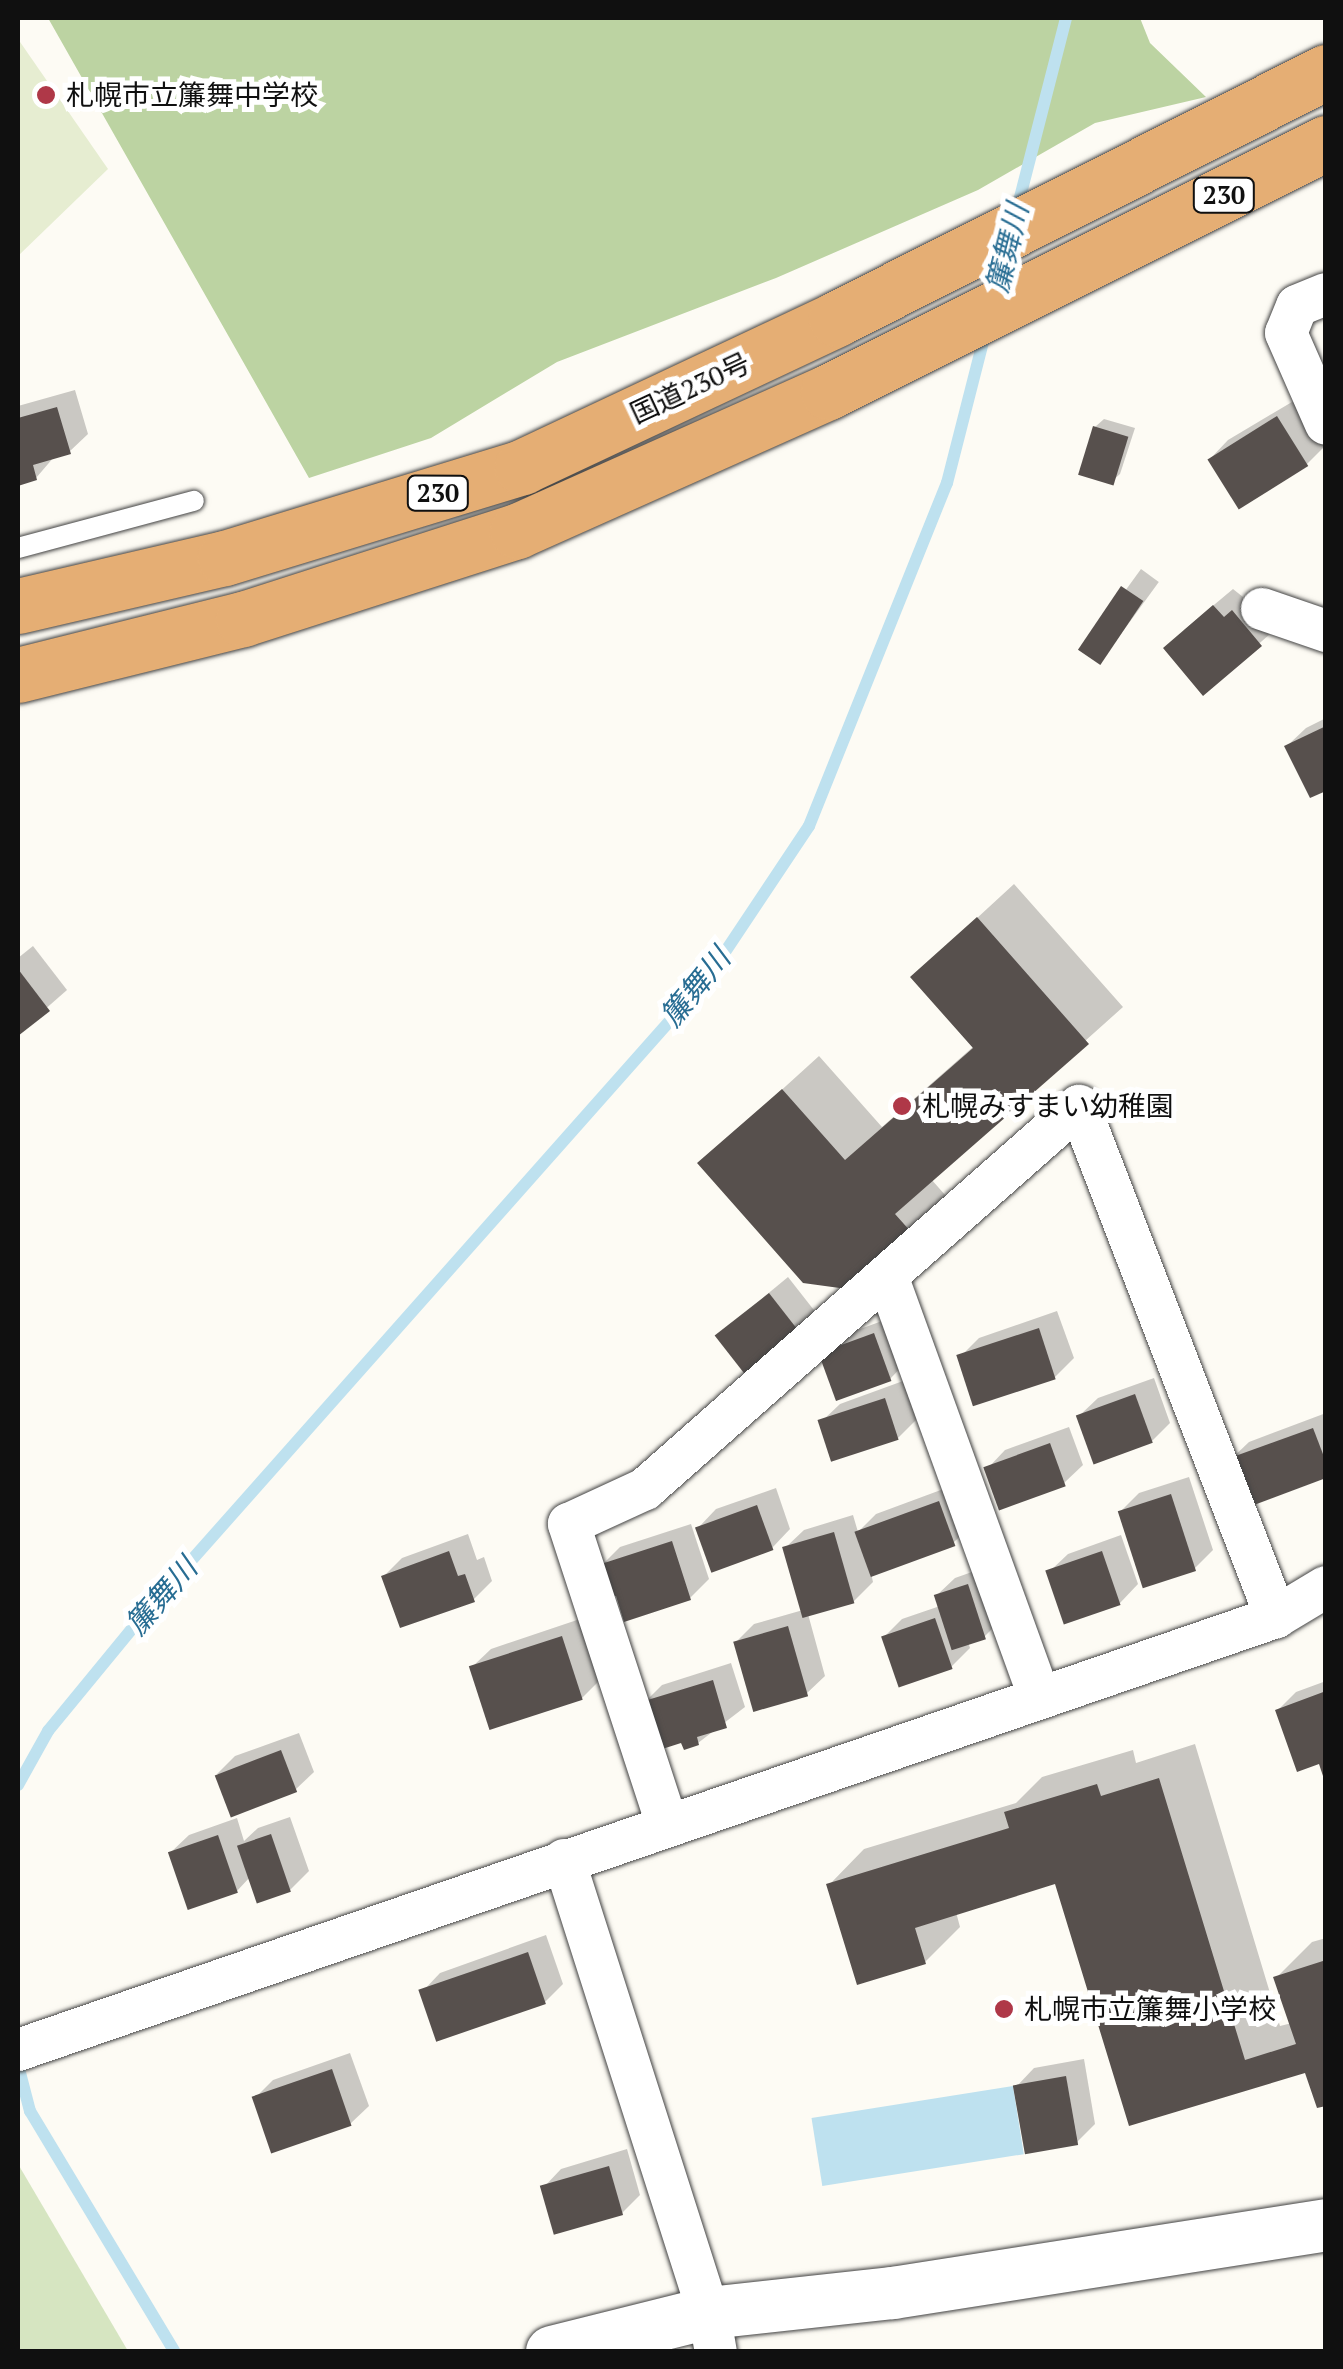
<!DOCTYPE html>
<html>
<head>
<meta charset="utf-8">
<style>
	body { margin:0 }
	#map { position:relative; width:1343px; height:2369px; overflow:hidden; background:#fdfbf4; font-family:"PT Serif","Noto Sans JP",serif }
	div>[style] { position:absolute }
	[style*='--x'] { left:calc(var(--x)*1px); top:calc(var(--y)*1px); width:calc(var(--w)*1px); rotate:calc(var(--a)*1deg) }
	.green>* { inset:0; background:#d6e5c1 }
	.forest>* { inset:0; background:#bcd3a2 }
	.pitch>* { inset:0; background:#e6edd1 }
	.water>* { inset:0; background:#bee1ef; transform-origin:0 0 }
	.shadow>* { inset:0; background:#0003; transform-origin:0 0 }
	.stream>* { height:12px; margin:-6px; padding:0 6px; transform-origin:6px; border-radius:6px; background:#bee1ef }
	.building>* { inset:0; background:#57504d; transform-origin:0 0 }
	.roads { filter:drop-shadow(0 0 2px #434343) drop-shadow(0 0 2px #434343) }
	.service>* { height:20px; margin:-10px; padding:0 10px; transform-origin:10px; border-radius:10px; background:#fff }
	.minor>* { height:42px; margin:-21px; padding:0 21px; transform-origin:21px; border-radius:21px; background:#fff }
	.tertiary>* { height:52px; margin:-26px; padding:0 26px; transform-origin:26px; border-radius:26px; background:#fff }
	.trunk>* { height:55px; margin:-27.5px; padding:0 27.5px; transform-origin:27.5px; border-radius:27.5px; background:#e5ae74 }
	.dots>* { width:28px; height:28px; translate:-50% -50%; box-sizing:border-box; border:5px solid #fff; border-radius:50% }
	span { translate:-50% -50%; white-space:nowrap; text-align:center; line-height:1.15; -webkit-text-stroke:10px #fff; paint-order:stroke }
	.shield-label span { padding:2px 8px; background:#fff; border:2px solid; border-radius:8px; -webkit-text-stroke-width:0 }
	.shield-label { font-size:25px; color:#101010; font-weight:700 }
	.poi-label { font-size:28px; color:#101010 }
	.left { translate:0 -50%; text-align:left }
	.street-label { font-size:28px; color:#101010 }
	.water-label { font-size:30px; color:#286d93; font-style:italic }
	.frame { position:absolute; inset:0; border:20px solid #101010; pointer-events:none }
</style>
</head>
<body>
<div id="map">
	<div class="green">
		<div style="clip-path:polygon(18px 2164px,128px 2351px,18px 2351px)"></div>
	</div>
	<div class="forest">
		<div style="clip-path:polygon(48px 18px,1140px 18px,1150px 43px,1206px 97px,1095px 123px,978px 190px,776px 278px,557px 362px,431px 438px,309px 478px)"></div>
	</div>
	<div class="pitch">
		<div style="clip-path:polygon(18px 39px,108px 169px,18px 256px)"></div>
	</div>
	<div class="water">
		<div style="left:1013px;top:2086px;width:69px;height:204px;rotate:81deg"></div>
	</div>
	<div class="shadow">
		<div style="clip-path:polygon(75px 390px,88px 434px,69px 452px,54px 457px,36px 478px,18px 484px,18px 406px)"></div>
		<div style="clip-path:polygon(1297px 399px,1325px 446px,1307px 464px,1210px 459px,1228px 440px)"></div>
		<div style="clip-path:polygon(1104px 419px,1135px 428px,1120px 474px,1111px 482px,1095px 427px)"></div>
		<div style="left:1141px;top:569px;width:22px;height:100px;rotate:36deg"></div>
		<div style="clip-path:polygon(1233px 589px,1279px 626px,1204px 692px,1184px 630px)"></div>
		<div style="clip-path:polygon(1326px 718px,1326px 788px,1287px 746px,1306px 728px)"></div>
		<div style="clip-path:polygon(1014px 884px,1123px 1007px,931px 1179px,946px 1196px,910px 1231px,701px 1163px,819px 1056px,882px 1127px,974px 1046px,913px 977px)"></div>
		<div style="clip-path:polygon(33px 946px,67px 990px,18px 1033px,18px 958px)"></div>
		<div style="clip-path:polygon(788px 1277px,817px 1314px,799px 1332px,718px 1335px)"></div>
		<div style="clip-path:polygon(1057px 1311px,1074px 1358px,1055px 1377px,960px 1357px,979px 1338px)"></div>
		<div style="clip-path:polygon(893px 1317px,908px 1360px,890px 1379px,822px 1354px,841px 1336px)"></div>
		<div style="clip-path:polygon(1154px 1378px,1170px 1423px,1152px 1441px,1079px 1416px,1098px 1398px)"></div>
		<div style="clip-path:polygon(903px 1381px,917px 1419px,898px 1438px,821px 1422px,840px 1404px)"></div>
		<div style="clip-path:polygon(1326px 1413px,1326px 1476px,1230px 1460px,1249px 1442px)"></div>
		<div style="clip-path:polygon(1069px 1427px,1083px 1465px,1064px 1483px,987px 1469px,1005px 1450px)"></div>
		<div style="clip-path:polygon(1189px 1477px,1213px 1550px,1195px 1568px,1120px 1512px,1139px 1493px)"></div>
		<div style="clip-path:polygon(957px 1484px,972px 1525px,953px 1543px,871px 1573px,873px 1582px,854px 1601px,808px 1614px,825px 1676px,806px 1694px,736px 1642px,754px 1624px,803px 1610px,785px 1548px,804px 1530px,853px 1515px,858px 1532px,876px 1514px)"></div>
		<div style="clip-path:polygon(776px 1488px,790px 1529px,772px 1548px,698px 1528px,716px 1509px)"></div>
		<div style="clip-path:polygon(691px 1524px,709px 1579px,690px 1598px,618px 1593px,601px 1566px,620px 1547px)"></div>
		<div style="clip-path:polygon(468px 1534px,477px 1560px,484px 1557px,492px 1581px,473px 1600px,384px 1576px,402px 1558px)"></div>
		<div style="clip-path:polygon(1121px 1535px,1138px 1584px,1120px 1603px,1049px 1572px,1068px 1554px)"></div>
		<div style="clip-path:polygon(986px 1567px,1003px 1618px,984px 1637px,968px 1642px,970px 1648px,951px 1667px,884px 1637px,902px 1619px,940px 1606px,936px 1596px,955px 1578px)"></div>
		<div style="clip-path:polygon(580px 1619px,600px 1680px,582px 1698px,472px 1667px,491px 1649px)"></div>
		<div style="clip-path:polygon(731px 1663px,745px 1707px,698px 1743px,644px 1703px,662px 1685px)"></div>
		<div style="clip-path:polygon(1326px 1681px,1326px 1776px,1320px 1761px,1278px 1710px,1296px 1692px)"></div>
		<div style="clip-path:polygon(299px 1733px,314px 1772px,295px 1790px,217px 1774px,235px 1756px)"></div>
		<div style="clip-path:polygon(1195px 1744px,1280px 2026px,1292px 2023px,1276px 1978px,1312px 1942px,1326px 1938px,1326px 2103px,1307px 2070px,1131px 2123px,1057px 1881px,956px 1912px,960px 1927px,925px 1962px,829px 1885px,864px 1849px,1016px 1803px,1042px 1777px,1133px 1750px,1136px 1763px)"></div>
		<div style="clip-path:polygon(290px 1817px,309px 1871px,290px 1890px,250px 1877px,237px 1891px,170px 1853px,189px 1835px,237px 1818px,244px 1841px,258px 1828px)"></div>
		<div style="clip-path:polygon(546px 1935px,563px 1984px,545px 2002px,422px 1992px,440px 1973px)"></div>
		<div style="clip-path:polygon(350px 2053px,369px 2106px,350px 2124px,255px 2098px,273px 2080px)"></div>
		<div style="clip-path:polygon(1084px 2059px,1095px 2124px,1077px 2142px,1016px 2087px,1034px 2068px)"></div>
		<div style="clip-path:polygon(627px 2149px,640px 2195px,622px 2213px,543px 2188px,561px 2169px)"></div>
	</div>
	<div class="stream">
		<div style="--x:1017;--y:209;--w:197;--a:-75.6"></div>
		<div style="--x:18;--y:1785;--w:62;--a:-60.9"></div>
		<div style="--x:48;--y:1731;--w:161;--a:-50.6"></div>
		<div style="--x:150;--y:1607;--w:839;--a:-48.43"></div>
		<div style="--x:707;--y:979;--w:184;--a:-56.3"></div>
		<div style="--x:809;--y:826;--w:370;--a:-68.1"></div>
		<div style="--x:947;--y:483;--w:158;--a:-75.7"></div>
		<div style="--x:18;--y:2065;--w:48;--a:75.4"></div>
		<div style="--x:30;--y:2111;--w:281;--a:59"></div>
	</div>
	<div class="building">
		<div style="clip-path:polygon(57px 407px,71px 454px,33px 465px,37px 480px,18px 486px,18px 418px)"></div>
		<div style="left:1277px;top:416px;width:59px;height:82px;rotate:58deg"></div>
		<div style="left:1093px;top:426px;width:37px;height:51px;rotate:17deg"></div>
		<div style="left:1121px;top:586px;width:27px;height:77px;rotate:34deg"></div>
		<div style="clip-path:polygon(1213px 605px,1224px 617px,1232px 610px,1262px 646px,1203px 696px,1163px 648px)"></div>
		<div style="clip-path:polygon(1326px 726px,1326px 791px,1310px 798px,1284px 746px)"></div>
		<div style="clip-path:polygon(977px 917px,1089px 1044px,895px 1214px,912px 1233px,847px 1289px,803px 1283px,697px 1163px,782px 1089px,845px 1160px,973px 1048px,910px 977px)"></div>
		<div style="clip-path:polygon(18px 969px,50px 1011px,18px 1036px)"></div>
		<div style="left:769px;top:1293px;width:52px;height:69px;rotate:52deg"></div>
		<div style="left:1039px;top:1328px;width:54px;height:87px;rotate:72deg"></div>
		<div style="left:874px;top:1333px;width:51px;height:59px;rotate:70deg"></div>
		<div style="left:1135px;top:1394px;width:52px;height:63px;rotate:70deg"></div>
		<div style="left:885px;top:1398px;width:44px;height:71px;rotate:72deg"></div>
		<div style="clip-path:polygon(1313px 1428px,1326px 1462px,1326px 1478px,1246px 1508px,1227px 1459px)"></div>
		<div style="left:1050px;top:1443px;width:46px;height:71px;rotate:70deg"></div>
		<div style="left:1171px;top:1494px;width:81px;height:56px;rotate:72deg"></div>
		<div style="left:939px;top:1501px;width:48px;height:90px;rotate:70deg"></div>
		<div style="left:757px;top:1505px;width:48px;height:66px;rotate:70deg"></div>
		<div style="left:834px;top:1532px;width:74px;height:54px;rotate:74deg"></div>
		<div style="clip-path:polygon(672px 1541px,691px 1600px,624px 1622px,616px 1596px,609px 1598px,598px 1565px)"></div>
		<div style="clip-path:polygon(449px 1551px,458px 1576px,465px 1574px,475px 1602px,400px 1628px,381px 1576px)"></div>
		<div style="left:1102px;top:1551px;width:57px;height:60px;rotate:71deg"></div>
		<div style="left:968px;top:1584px;width:58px;height:36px;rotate:72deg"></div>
		<div style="left:935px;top:1618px;width:54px;height:57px;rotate:71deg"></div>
		<div style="left:788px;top:1626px;width:73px;height:57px;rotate:74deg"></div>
		<div style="left:562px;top:1636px;width:67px;height:98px;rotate:72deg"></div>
		<div style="clip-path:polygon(713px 1680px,727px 1728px,697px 1737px,699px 1745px,684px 1750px,681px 1743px,656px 1751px,641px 1702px)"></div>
		<div style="clip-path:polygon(1326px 1691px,1326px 1782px,1325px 1782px,1319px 1764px,1297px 1772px,1275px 1710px)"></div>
		<div style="left:281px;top:1750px;width:45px;height:71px;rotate:69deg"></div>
		<div style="clip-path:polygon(1159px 1778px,1245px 2060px,1296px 2044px,1273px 1977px,1326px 1960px,1326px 2106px,1317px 2108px,1305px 2073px,1129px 2126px,1055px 1884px,915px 1928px,926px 1964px,857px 1985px,826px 1884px,1009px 1828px,1004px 1812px,1097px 1784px,1101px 1796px)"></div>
		<div style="left:271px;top:1834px;width:61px;height:36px;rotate:71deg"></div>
		<div style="left:218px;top:1835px;width:61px;height:53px;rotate:71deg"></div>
		<div style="left:528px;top:1952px;width:55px;height:116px;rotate:71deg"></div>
		<div style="left:332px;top:2069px;width:60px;height:85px;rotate:71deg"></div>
		<div style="left:1066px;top:2076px;width:70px;height:54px;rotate:80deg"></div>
		<div style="left:609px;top:2166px;width:51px;height:72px;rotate:74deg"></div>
	</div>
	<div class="roads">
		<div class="service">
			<div style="--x:18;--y:548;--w:182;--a:-15"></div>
		</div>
		<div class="minor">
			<div style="--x:1326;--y:294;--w:31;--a:158"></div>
			<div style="--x:1297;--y:306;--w:29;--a:112"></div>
			<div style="--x:1286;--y:333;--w:99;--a:66.3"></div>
			<div style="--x:1262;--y:609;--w:68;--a:19"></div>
			<div style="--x:887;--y:1276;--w:449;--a:70.1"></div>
			<div style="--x:667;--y:1824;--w:316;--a:-108.1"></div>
			<div style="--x:569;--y:1524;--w:84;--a:-24.7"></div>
			<div style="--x:645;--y:1489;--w:579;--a:-41.43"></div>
			<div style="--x:1079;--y:1106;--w:548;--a:68.92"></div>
			<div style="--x:564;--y:1860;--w:476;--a:72.3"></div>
			<div style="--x:709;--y:2313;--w:40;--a:80"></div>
			<div style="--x:18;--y:2050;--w:1330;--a:-18.99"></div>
			<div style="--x:1276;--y:1617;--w:58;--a:-31"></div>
		</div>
		<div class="tertiary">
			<div style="--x:552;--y:2352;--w:162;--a:-14"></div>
			<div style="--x:709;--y:2313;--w:185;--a:-6.2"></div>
			<div style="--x:893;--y:2293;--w:438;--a:-8.9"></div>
		</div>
		<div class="trunk">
			<div style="--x:18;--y:606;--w:212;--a:-13.1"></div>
			<div style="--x:225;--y:558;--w:311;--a:-17"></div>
			<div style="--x:522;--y:467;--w:347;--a:-25.2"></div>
			<div style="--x:836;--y:319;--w:549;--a:-26.75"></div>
			<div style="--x:18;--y:675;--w:232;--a:-14"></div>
			<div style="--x:243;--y:619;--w:288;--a:-17.8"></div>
			<div style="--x:517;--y:531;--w:341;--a:-24.1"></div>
			<div style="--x:828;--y:392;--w:557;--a:-26.57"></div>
		</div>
	</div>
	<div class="dots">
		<div style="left:46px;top:95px;background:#af3848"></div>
		<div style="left:902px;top:1106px;background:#af3848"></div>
		<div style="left:1004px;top:2009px;background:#af3848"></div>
	</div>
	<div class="shield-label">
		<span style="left:1224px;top:195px">230</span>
		<span style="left:438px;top:493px">230</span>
	</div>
	<div class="poi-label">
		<span class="left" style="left:66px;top:95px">札幌市立簾舞中学校</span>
		<span class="left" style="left:922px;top:1106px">札幌みすまい幼稚園</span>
		<span class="left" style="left:1024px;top:2009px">札幌市立簾舞小学校</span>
	</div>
	<div class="street-label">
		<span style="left:690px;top:388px;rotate:-25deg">国道230号</span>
	</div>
	<div class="water-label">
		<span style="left:1007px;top:248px;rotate:-76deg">簾舞川</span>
		<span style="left:695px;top:987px;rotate:-51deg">簾舞川</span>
		<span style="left:161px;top:1596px;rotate:-49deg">簾舞川</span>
	</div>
	<div class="frame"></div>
</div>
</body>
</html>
